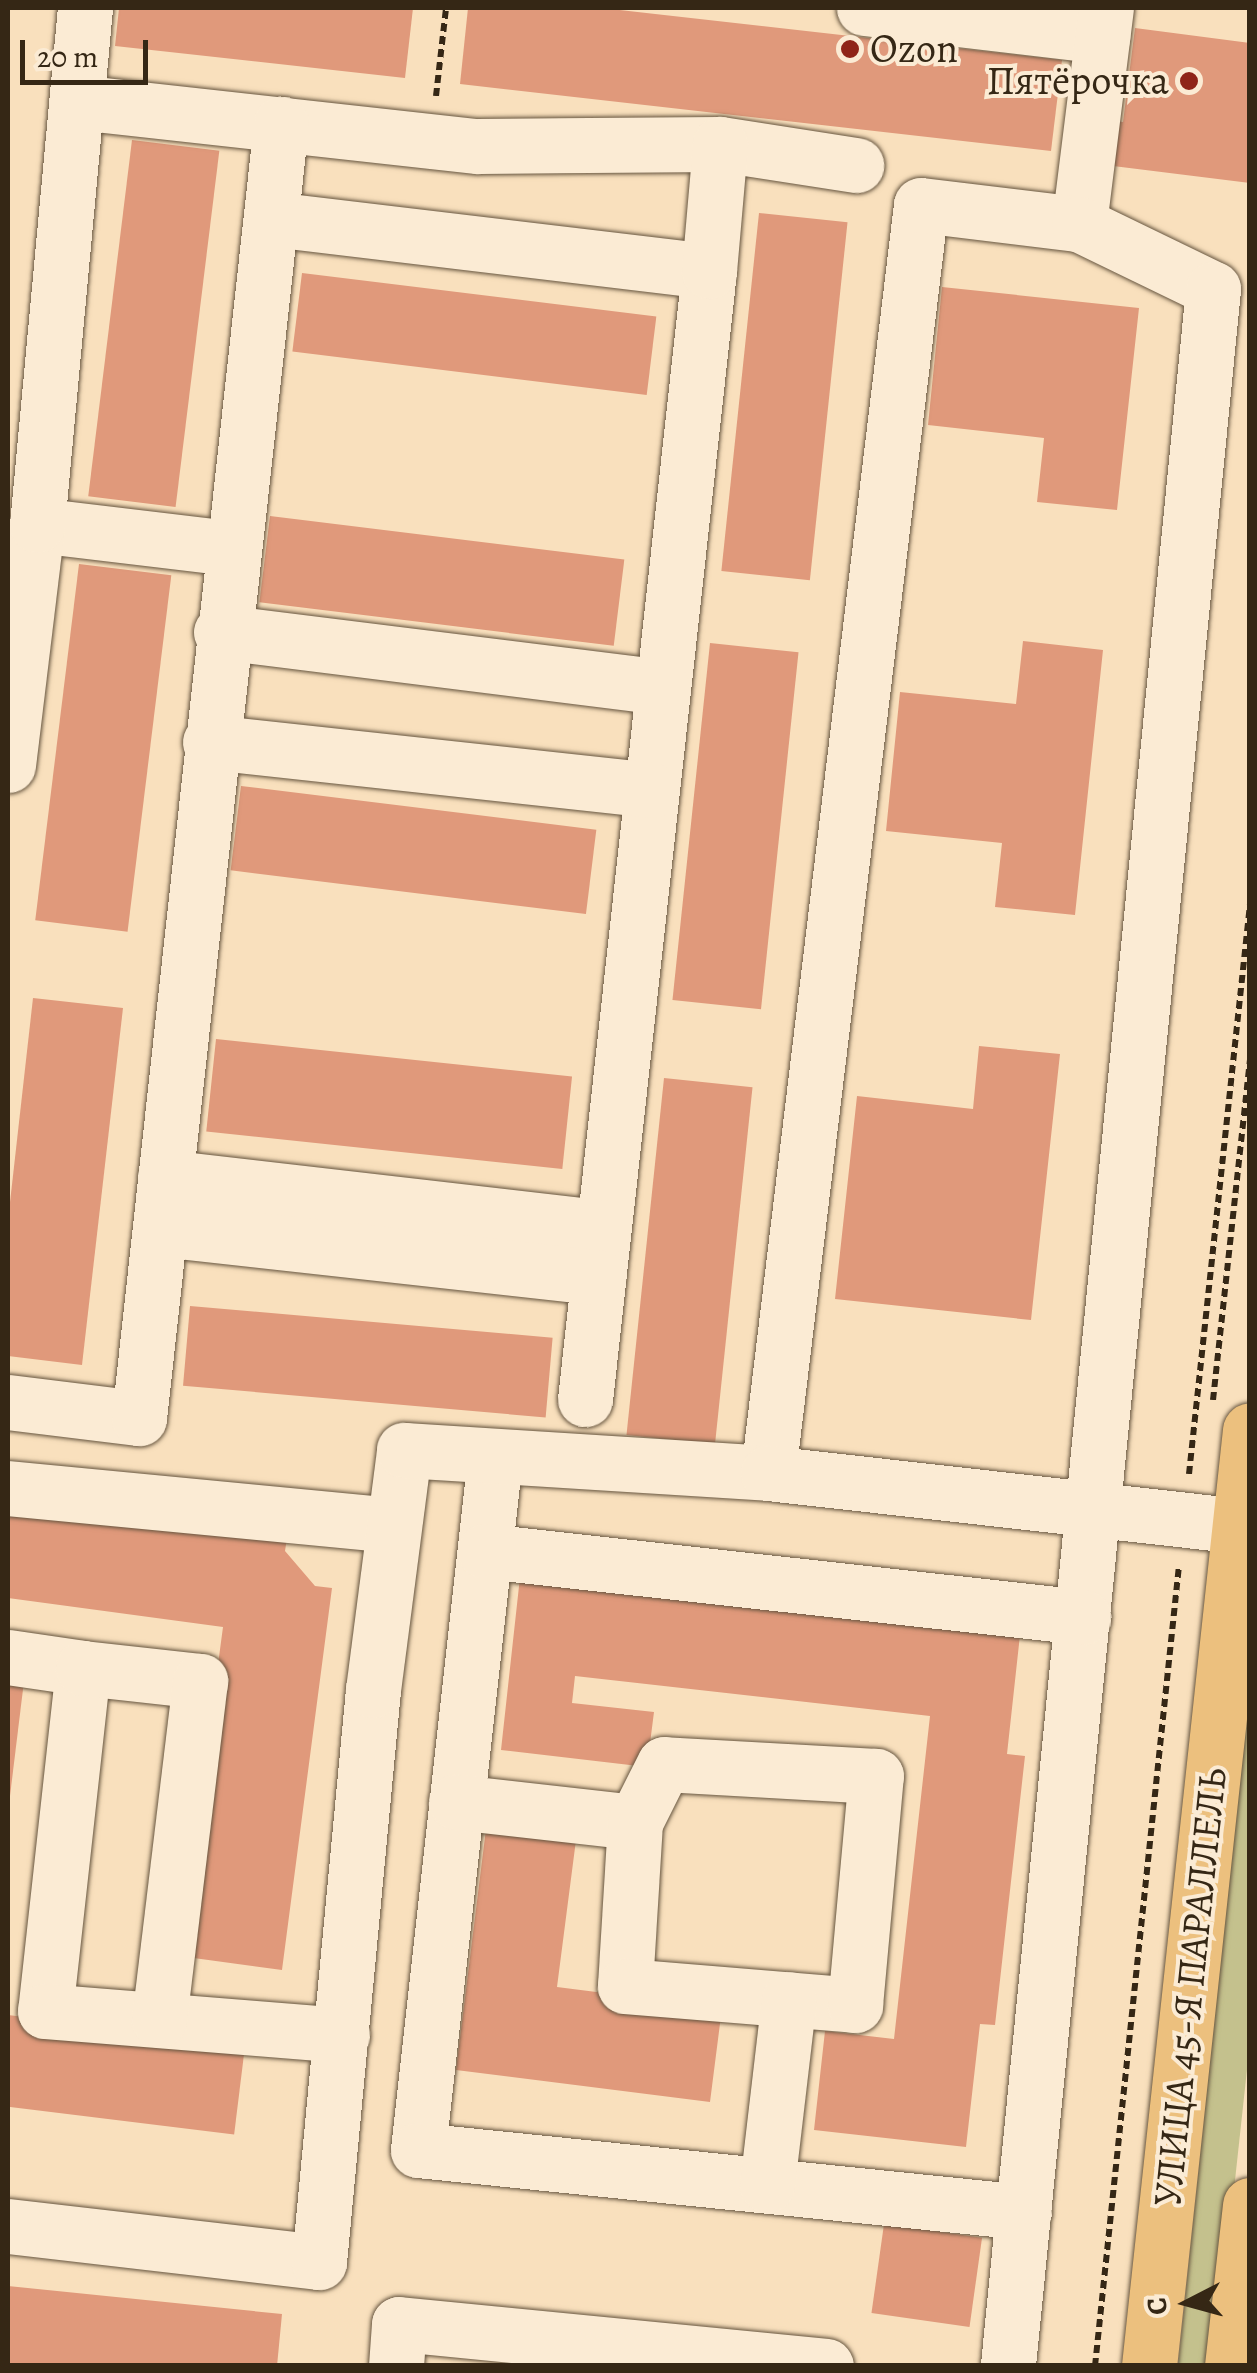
<!DOCTYPE html>
<html>
<head>
<meta charset="utf-8">
<style>
	body { margin:0 }
	#map { position:relative; width:1257px; height:2373px; overflow:hidden; background:#f9e0bd; font-family:Alegreya,serif }
	div>[style] { position:absolute }
	[style*='--x'] { left:calc(var(--x)*1px); top:calc(var(--y)*1px); width:calc(var(--w)*1px); rotate:calc(var(--a)*1deg) }
	.green>* { inset:0; background:#c4c18d }
	.building>* { inset:0; background:#e0997b; transform-origin:0 0 }
	.path>* { height:6px; margin-top:-3px; transform-origin:0; background:repeating-linear-gradient(90deg,#352715 0 8px,transparent 0 13px) }
	.roads { filter:drop-shadow(0 0 2px #66553f) drop-shadow(0 0 2px #66553f) }
	.minor>* { height:55px; margin:-27.5px; padding:0 27.5px; transform-origin:27.5px; border-radius:27.5px; background:#fbebd4 }
	.major>* { height:55px; margin:-27.5px; padding:0 27.5px; transform-origin:27.5px; border-radius:27.5px; background:#ecc07e }
	.dots>* { width:28px; height:28px; translate:-50% -50%; box-sizing:border-box; border:5px solid #fbebd4; border-radius:50% }
	span { translate:-50% -50%; white-space:nowrap; text-align:center; line-height:1.15; -webkit-text-stroke:8px #fbebd4; paint-order:stroke }
	.poi-label { font-size:40px; color:#352715 }
	.left { translate:0 -50%; text-align:left }
	.right { translate:-100% -50%; text-align:right }
	.street-label { font-size:40px; color:#352715 }
	.frame { position:absolute; inset:0; border:10px solid #352715; pointer-events:none }
	.north { position:absolute; left:1137px; top:2253px; width:100px; height:100px; -webkit-text-stroke:8px #fbebd4; paint-order:stroke; rotate:264deg; font-size:28px; font-weight:700; line-height:40px; text-align:center; color:#352715 }
	.north::after { content:''; display:block; margin:auto; width:35px; height:45px; background:#352715; clip-path:polygon(50% 0,100% 100%,50% 72%,0 100%) }
	.scale { position:absolute; left:20px; top:40px; width:128px; height:45px; box-sizing:border-box; border:5px solid #352715; border-top:0; padding-left:12px; font-size:30px; line-height:35px; white-space:nowrap; color:#352715; -webkit-text-stroke:8px #fbebd4; paint-order:stroke }
</style>
</head>
<body>
<div id="map">
	<div class="green">
		<div style="clip-path:polygon(1249px 1690px,1250px 2042px,1215px 2365px,1178px 2366px)"></div>
	</div>
	<div class="building">
		<div style="clip-path:polygon(119px 8px,413px 8px,405px 78px,115px 46px)"></div>
		<div style="clip-path:polygon(468px 8px,602px 8px,1062px 60px,1051px 151px,460px 84px)"></div>
		<div style="clip-path:polygon(1135px 28px,1250px 43px,1250px 183px,1097px 164px,1103px 120px,1123px 122px)"></div>
		<div style="left:132px;top:140px;width:88px;height:359px;rotate:7deg"></div>
		<div style="left:759px;top:213px;width:89px;height:360px;rotate:6deg"></div>
		<div style="left:302px;top:273px;width:357px;height:79px;rotate:7deg"></div>
		<div style="clip-path:polygon(942px 287px,1139px 308px,1117px 510px,1037px 502px,1044px 438px,928px 425px)"></div>
		<div style="left:270px;top:516px;width:357px;height:87px;rotate:7deg"></div>
		<div style="left:79px;top:564px;width:93px;height:359px;rotate:7deg"></div>
		<div style="clip-path:polygon(1023px 641px,1103px 650px,1075px 915px,995px 907px,1002px 843px,886px 831px,900px 692px,1016px 704px)"></div>
		<div style="left:710px;top:643px;width:89px;height:359px;rotate:6deg"></div>
		<div style="left:241px;top:786px;width:358px;height:85px;rotate:7deg"></div>
		<div style="clip-path:polygon(33px 998px,123px 1008px,82px 1365px,8px 1356px,8px 1220px)"></div>
		<div style="left:216px;top:1039px;width:358px;height:93px;rotate:6deg"></div>
		<div style="clip-path:polygon(979px 1046px,1060px 1054px,1031px 1320px,835px 1299px,857px 1096px,973px 1109px)"></div>
		<div style="left:664px;top:1078px;width:89px;height:359px;rotate:6deg"></div>
		<div style="left:190px;top:1306px;width:364px;height:80px;rotate:5deg"></div>
		<div style="clip-path:polygon(8px 1501px,287px 1538px,285px 1551px,315px 1586px,332px 1588px,282px 1970px,179px 1956px,223px 1627px,8px 1598px)"></div>
		<div style="clip-path:polygon(521px 1568px,1020px 1635px,1007px 1754px,1025px 1756px,995px 2025px,980px 2024px,966px 2147px,814px 2130px,825px 2031px,894px 2039px,930px 1716px,575px 1676px,572px 1703px,654px 1712px,647px 1767px,501px 1750px)"></div>
		<div style="clip-path:polygon(8px 1679px,24px 1681px,10px 1796px,8px 1796px)"></div>
		<div style="clip-path:polygon(486px 1829px,576px 1840px,557px 1987px,722px 2008px,710px 2102px,456px 2070px)"></div>
		<div style="left:8px;top:2015px;width:239px;height:91px;rotate:7deg"></div>
		<div style="left:884px;top:2224px;width:99px;height:90px;rotate:8deg"></div>
		<div style="clip-path:polygon(8px 2286px,282px 2314px,277px 2366px,8px 2366px)"></div>
	</div>
	<div class="path">
		<div style="--x:436;--y:96;--w:89;--a:-83.5"></div>
		<div style="--x:1213;--y:1400;--w:345;--a:-83.8"></div>
		<div style="--x:1189;--y:1474;--w:573;--a:-83.89"></div>
		<div style="--x:1095;--y:2366;--w:804;--a:-84.01"></div>
	</div>
	<div class="roads">
		<div class="minor">
			<div style="--x:864;--y:8;--w:240;--a:6.7"></div>
			<div style="--x:77;--y:102;--w:403;--a:6.3"></div>
			<div style="--x:478;--y:146;--w:242;--a:-0.5"></div>
			<div style="--x:720;--y:144;--w:138;--a:8.8"></div>
			<div style="--x:272;--y:219;--w:440;--a:6.8"></div>
			<div style="--x:709;--y:271;--w:1135;--a:96.27"></div>
			<div style="--x:1079;--y:224;--w:218;--a:-82.9"></div>
			<div style="--x:709;--y:271;--w:127;--a:-85"></div>
			<div style="--x:37;--y:525;--w:194;--a:6.8"></div>
			<div style="--x:221;--y:632;--w:444;--a:7.1"></div>
			<div style="--x:210;--y:742;--w:444;--a:6.2"></div>
			<div style="--x:8;--y:765;--w:242;--a:-83.1"></div>
			<div style="--x:37;--y:525;--w:519;--a:-84.7"></div>
			<div style="--x:165;--y:1177;--w:441;--a:6.6"></div>
			<div style="--x:160;--y:1229;--w:441;--a:6.3"></div>
			<div style="--x:8;--y:1402;--w:132;--a:7"></div>
			<div style="--x:139;--y:1418;--w:1302;--a:-83.74"></div>
			<div style="--x:495;--y:1457;--w:697;--a:96.34"></div>
			<div style="--x:418;--y:2150;--w:609;--a:5.84"></div>
			<div style="--x:768;--y:1473;--w:1277;--a:-83.12"></div>
			<div style="--x:921;--y:205;--w:159;--a:6.9"></div>
			<div style="--x:1079;--y:224;--w:149;--a:25.9"></div>
			<div style="--x:1213;--y:289;--w:2087;--a:95.64"></div>
			<div style="--x:8;--y:1488;--w:384;--a:5.5"></div>
			<div style="--x:485;--y:1551;--w:602;--a:6.3"></div>
			<div style="--x:8;--y:1657;--w:76;--a:8.3"></div>
			<div style="--x:83;--y:1668;--w:345;--a:96.3"></div>
			<div style="--x:45;--y:2011;--w:298;--a:4.6"></div>
			<div style="--x:83;--y:1668;--w:118;--a:6.3"></div>
			<div style="--x:200;--y:1681;--w:341;--a:96.9"></div>
			<div style="--x:456;--y:1802;--w:180;--a:6.4"></div>
			<div style="--x:635;--y:1822;--w:164;--a:93.5"></div>
			<div style="--x:625;--y:1986;--w:231;--a:4.7"></div>
			<div style="--x:855;--y:2005;--w:230;--a:-84.8"></div>
			<div style="--x:876;--y:1776;--w:212;--a:-176.8"></div>
			<div style="--x:664;--y:1764;--w:65;--a:116.6"></div>
			<div style="--x:767;--y:2185;--w:187;--a:-83.3"></div>
			<div style="--x:8;--y:2226;--w:313;--a:6.6"></div>
			<div style="--x:319;--y:2262;--w:575;--a:-84.61"></div>
			<div style="--x:373;--y:1690;--w:242;--a:-82.6"></div>
			<div style="--x:404;--y:1450;--w:365;--a:3.6"></div>
			<div style="--x:768;--y:1473;--w:474;--a:6.4"></div>
			<div style="--x:396;--y:2366;--w:42;--a:-85.9"></div>
			<div style="--x:399;--y:2324;--w:429;--a:5.6"></div>
		</div>
		<div class="major">
			<div style="--x:1149;--y:2366;--w:941;--a:-83.84"></div>
			<div style="--x:1232;--y:2366;--w:162;--a:-83.6"></div>
		</div>
	</div>
	<div class="dots">
		<div style="left:850px;top:49px;background:#8f2418"></div>
		<div style="left:1189px;top:81px;background:#8f2418"></div>
	</div>
	<div class="poi-label">
		<span class="left" style="left:870px;top:49px">Ozon</span>
		<span class="right" style="left:1169px;top:81px">Пятёрочка</span>
	</div>
	<div class="street-label">
		<span style="left:1190px;top:1987px;rotate:-84deg">УЛИЦА 45-Я ПАРАЛЛЕЛЬ</span>
	</div>
	<div class="frame"></div>
	<div class="north">С</div>
	<div class="scale">20 m</div>
</div>
</body>
</html>
